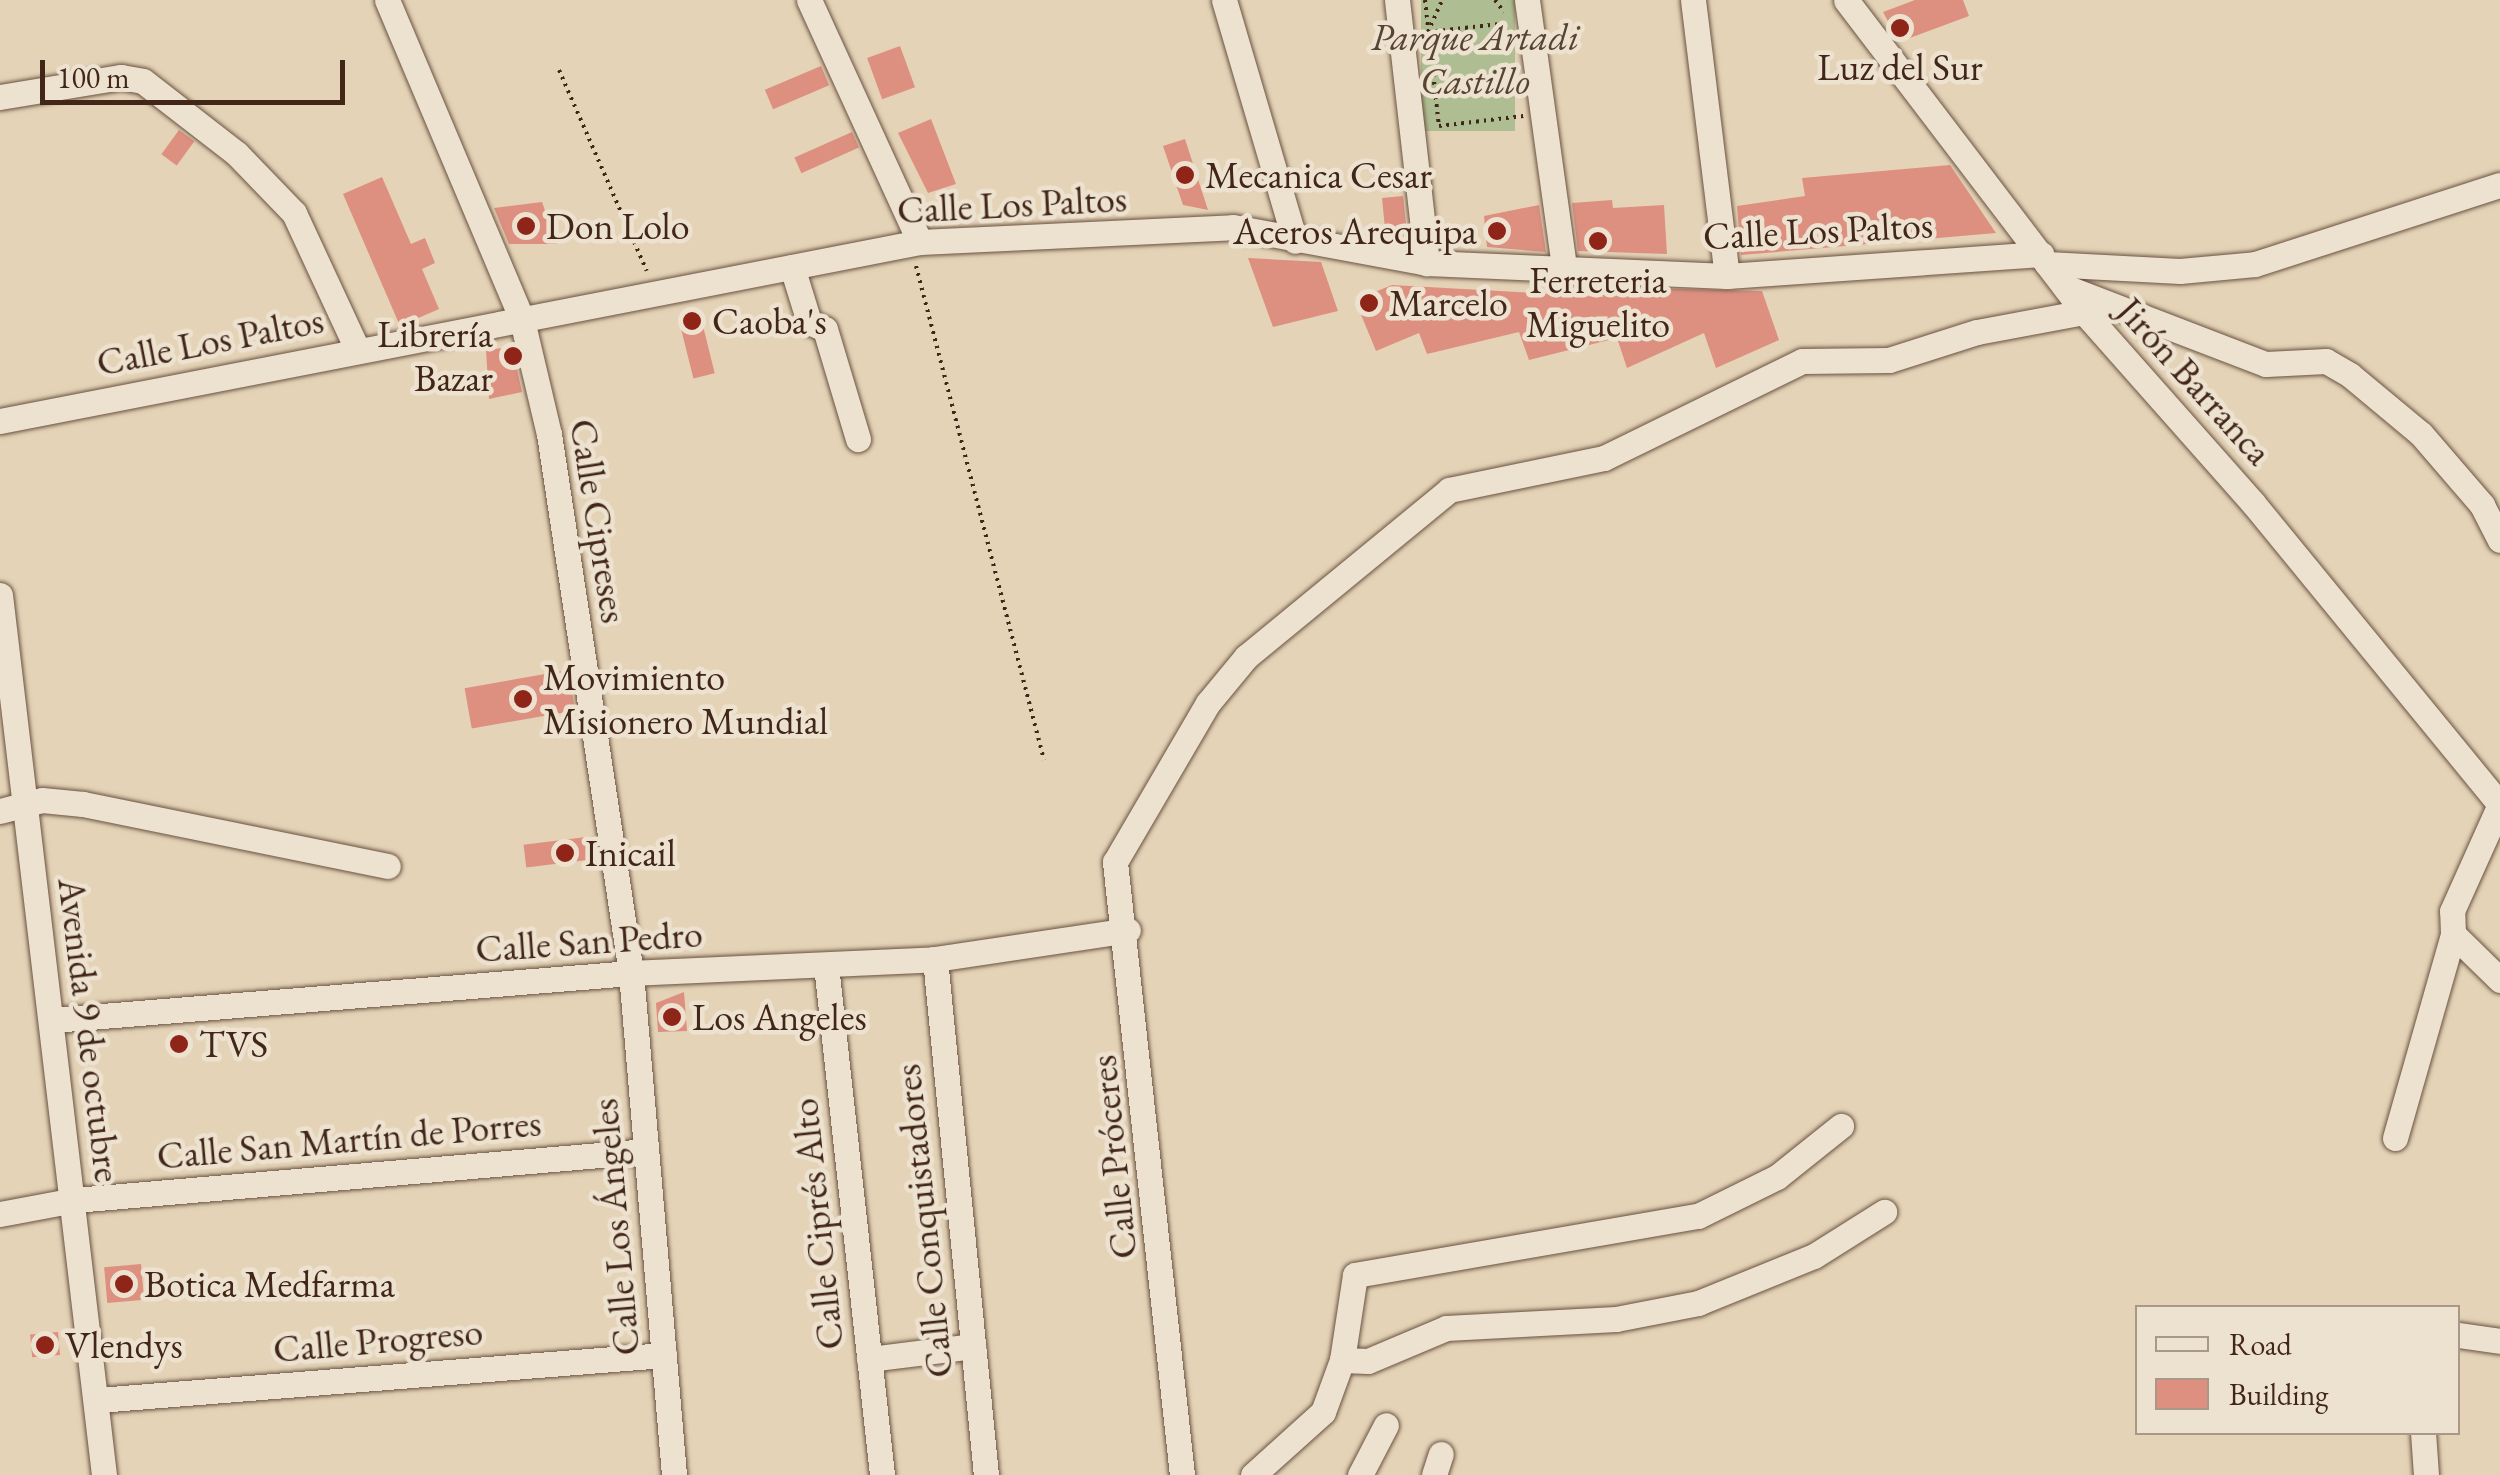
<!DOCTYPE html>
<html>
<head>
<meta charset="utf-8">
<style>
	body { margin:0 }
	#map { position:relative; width:2500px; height:1475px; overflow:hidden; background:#e4d3b7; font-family:"EB Garamond",serif }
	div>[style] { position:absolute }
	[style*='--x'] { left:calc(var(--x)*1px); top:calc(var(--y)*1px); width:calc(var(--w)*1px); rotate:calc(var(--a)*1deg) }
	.green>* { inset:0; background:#afbe92; transform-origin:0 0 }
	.building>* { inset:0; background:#dd907f; transform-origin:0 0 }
	.path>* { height:4px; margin-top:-2px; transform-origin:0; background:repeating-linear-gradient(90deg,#422719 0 2.5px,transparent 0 7.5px) }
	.roads { filter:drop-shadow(0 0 2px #6a5240) drop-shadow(0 0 2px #6a5240) }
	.minor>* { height:25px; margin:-12.5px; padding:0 12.5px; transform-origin:12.5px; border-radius:12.5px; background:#ede2d0 }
	.dots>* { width:28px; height:28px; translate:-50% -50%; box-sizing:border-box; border:5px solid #ede2d0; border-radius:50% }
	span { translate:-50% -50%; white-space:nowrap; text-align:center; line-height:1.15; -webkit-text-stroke:9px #ede2d0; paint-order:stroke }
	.park-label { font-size:38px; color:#584531; font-style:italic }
	.poi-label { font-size:38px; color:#422719 }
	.left { translate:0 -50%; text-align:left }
	.right { translate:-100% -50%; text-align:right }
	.street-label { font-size:38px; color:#422719 }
	.legend { position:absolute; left:2135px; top:1305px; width:325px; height:130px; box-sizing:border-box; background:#ede2d0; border:2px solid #a99787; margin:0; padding:12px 18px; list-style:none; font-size:30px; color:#422719 }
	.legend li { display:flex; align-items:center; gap:20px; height:50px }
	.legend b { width:50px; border:2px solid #a99787 }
	.scale { position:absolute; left:40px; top:60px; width:305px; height:45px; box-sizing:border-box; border:5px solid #422719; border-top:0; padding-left:12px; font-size:30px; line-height:35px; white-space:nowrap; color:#422719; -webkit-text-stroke:8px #ede2d0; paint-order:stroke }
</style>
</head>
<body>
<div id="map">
	<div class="green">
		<div style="left:1421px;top:0;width:94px;height:131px"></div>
	</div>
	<div class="building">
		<div style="clip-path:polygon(1915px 0,1963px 0,1969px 16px,1899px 42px,1883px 12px)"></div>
		<div style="left:900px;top:46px;width:44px;height:35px;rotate:70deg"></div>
		<div style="left:821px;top:66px;width:21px;height:61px;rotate:67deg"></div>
		<div style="clip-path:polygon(931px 119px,956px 184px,928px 193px,898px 133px)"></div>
		<div style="left:179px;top:130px;width:19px;height:30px;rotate:36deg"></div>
		<div style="left:852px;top:132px;width:17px;height:63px;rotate:66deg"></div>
		<div style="clip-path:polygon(1185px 139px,1208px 210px,1183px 205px,1163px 146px)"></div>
		<div style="clip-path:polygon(1950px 165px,1996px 233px,1741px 255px,1737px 206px,1805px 196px,1802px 178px)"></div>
		<div style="clip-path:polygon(382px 177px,411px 244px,425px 238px,435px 263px,422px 269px,439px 309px,400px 326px,343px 194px)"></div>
		<div style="clip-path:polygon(1403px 196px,1408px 243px,1386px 239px,1382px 198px)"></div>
		<div style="clip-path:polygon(1612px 200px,1613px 208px,1664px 205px,1667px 254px,1578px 251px,1572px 203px)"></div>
		<div style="clip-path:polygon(542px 202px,557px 244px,509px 244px,494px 208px)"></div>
		<div style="clip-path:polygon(1539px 205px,1546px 252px,1487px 247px,1484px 216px)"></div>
		<div style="clip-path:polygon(1248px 258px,1321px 262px,1338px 311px,1273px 327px)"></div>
		<div style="clip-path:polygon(1392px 285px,1603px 297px,1600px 287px,1762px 291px,1779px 340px,1716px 368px,1704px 333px,1627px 368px,1617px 338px,1529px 360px,1519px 332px,1427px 354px,1419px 333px,1376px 351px,1355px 300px)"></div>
		<div style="left:700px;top:314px;width:61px;height:22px;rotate:76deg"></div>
		<div style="clip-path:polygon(512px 347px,522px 392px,489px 399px,486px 350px)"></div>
		<div style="left:568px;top:670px;width:41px;height:105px;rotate:80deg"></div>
		<div style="left:667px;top:671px;width:16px;height:57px;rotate:83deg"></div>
		<div style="left:594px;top:836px;width:23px;height:71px;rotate:83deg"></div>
		<div style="clip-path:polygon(684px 992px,687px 1031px,658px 1032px,656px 1003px)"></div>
		<div style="left:141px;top:1264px;width:36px;height:37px;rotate:85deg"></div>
		<div style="left:58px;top:1332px;width:23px;height:28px;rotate:85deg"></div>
	</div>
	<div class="path">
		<div style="--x:1425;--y:0;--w:127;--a:83.7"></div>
		<div style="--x:1439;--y:126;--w:85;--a:-6.8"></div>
		<div style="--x:1495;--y:0;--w:15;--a:53"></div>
		<div style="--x:1428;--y:32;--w:81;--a:-6.4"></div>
		<div style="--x:1428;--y:32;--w:35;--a:-66"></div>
		<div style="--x:559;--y:70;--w:219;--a:66.4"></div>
		<div style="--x:916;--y:266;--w:510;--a:75.47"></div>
	</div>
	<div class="roads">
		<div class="minor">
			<div style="--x:387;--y:0;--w:347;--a:67.1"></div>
			<div style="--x:522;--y:320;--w:117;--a:76.7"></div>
			<div style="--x:549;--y:434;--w:545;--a:81.35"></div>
			<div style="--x:631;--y:973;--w:504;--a:85.1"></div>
			<div style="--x:809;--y:0;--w:266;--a:65.4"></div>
			<div style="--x:1224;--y:0;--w:251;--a:73.6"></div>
			<div style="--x:1397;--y:0;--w:265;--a:83.5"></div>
			<div style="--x:1527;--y:0;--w:276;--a:82.1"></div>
			<div style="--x:1693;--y:0;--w:278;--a:83"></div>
			<div style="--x:1846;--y:0;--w:392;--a:52.7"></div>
			<div style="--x:2084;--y:312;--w:255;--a:48.5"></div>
			<div style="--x:2253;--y:503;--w:389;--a:50.7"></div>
			<div style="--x:0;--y:97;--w:123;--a:-9.4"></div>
			<div style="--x:121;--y:77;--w:22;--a:10"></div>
			<div style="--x:143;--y:81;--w:119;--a:37.8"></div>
			<div style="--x:237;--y:154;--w:82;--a:46"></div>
			<div style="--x:294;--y:213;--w:150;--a:65.1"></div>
			<div style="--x:2047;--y:264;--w:133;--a:3"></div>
			<div style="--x:2180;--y:271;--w:75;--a:-5.3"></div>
			<div style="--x:2255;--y:264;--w:257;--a:-17.9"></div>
			<div style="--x:792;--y:267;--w:58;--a:72.8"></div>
			<div style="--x:809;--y:322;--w:17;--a:24"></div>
			<div style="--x:825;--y:329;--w:115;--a:73.3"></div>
			<div style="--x:2065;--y:287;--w:215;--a:21"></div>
			<div style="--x:2266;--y:364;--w:60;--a:-2.9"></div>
			<div style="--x:2326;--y:361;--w:28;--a:30"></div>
			<div style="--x:2350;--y:375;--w:92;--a:39.7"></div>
			<div style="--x:2421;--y:434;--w:94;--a:49.3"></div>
			<div style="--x:2482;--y:505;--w:39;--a:63"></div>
			<div style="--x:0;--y:421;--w:937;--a:-11.01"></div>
			<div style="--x:920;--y:242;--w:313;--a:-2.7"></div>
			<div style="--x:1233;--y:227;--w:197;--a:10.5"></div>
			<div style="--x:1427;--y:263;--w:300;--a:2.5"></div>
			<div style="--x:1727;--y:276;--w:315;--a:-4"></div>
			<div style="--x:0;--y:595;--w:886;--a:83.26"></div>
			<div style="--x:0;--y:811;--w:43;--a:-14.7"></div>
			<div style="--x:42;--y:800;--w:41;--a:5.6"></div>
			<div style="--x:83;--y:804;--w:311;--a:11.5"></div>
			<div style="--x:2453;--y:934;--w:66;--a:44.4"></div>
			<div style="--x:935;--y:959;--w:519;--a:84.36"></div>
			<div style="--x:826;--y:965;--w:513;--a:83.73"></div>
			<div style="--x:53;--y:1020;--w:580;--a:-4.65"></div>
			<div style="--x:631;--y:973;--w:304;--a:-2.6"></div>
			<div style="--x:935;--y:959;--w:195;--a:-8.5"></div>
			<div style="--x:2395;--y:1138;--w:212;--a:-74.1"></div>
			<div style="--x:2453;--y:934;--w:23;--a:-92"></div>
			<div style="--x:2452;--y:911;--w:117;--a:-65.8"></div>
			<div style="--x:0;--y:1214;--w:76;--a:-10.6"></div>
			<div style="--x:75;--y:1200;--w:573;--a:-4.9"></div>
			<div style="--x:2458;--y:1335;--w:42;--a:8.1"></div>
			<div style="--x:869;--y:1359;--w:105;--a:-7.1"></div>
			<div style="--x:1342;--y:1360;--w:26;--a:2"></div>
			<div style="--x:1368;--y:1361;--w:85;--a:-22.9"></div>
			<div style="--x:1446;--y:1328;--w:170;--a:-3"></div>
			<div style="--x:1616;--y:1319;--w:84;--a:-11"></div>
			<div style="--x:1698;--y:1303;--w:125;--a:-22.1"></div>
			<div style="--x:1814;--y:1256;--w:83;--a:-32.2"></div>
			<div style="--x:98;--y:1400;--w:568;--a:-4.55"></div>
			<div style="--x:2423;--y:1432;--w:43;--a:86"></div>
			<div style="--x:1182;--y:1475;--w:617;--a:-96.24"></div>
			<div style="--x:1115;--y:862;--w:184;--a:-59.7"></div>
			<div style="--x:1208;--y:703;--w:60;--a:-50.4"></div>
			<div style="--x:1246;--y:657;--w:263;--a:-39.4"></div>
			<div style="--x:1449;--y:490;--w:158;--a:-11.7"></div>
			<div style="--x:1604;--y:458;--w:220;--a:-26.1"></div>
			<div style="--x:1802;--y:361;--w:87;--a:-0.7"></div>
			<div style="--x:1889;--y:360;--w:92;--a:-17.7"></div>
			<div style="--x:1977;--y:332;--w:109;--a:-10.6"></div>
			<div style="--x:1253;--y:1475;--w:94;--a:-42"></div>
			<div style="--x:1323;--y:1412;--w:55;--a:-69.9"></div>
			<div style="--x:1342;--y:1360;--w:86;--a:-81.3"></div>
			<div style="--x:1355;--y:1275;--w:348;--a:-9.8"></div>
			<div style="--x:1698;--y:1216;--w:88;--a:-26.3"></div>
			<div style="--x:1777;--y:1177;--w:82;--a:-38.6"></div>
			<div style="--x:1360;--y:1475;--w:56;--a:-62.5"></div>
			<div style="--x:1434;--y:1475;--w:22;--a:-72"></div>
		</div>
	</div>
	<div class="dots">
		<div style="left:1900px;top:28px;background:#8f2418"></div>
		<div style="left:1185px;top:175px;background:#8f2418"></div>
		<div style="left:526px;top:226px;background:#8f2418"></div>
		<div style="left:1497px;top:231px;background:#8f2418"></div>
		<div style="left:1598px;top:241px;background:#8f2418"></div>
		<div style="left:1369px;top:303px;background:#8f2418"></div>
		<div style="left:692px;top:321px;background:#8f2418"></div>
		<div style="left:513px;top:356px;background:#8f2418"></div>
		<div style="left:523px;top:699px;background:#8f2418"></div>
		<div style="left:565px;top:853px;background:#8f2418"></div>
		<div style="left:672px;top:1017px;background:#8f2418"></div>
		<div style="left:179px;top:1044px;background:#8f2418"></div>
		<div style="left:124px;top:1284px;background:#8f2418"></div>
		<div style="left:45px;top:1345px;background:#8f2418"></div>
	</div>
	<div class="park-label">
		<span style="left:1475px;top:59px">Parque Artadi<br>Castillo</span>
	</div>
	<div class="poi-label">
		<span style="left:1900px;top:67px">Luz del Sur</span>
		<span class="left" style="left:1205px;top:175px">Mecanica Cesar</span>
		<span class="left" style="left:546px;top:226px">Don Lolo</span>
		<span class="right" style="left:1477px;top:231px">Aceros Arequipa</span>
		<span style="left:1598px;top:302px">Ferreteria<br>Miguelito</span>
		<span class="left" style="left:1389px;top:303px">Marcelo</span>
		<span class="left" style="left:712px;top:321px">Caoba's</span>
		<span class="right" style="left:493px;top:356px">Librería<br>Bazar</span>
		<span class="left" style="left:543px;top:699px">Movimiento<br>Misionero Mundial</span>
		<span class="left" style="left:585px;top:853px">Inicail</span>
		<span class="left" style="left:692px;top:1017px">Los Angeles</span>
		<span class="left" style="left:199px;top:1044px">TVS</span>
		<span class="left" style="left:144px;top:1284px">Botica Medfarma</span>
		<span class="left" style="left:65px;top:1345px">Vlendys</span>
	</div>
	<div class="street-label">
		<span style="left:1012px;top:204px;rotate:-3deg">Calle Los Paltos</span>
		<span style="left:1818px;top:230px;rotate:-3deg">Calle Los Paltos</span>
		<span style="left:210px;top:341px;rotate:-11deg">Calle Los Paltos</span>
		<span style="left:2195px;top:381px;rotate:48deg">Jirón Barranca</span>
		<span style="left:599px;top:521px;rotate:81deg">Calle Cipreses</span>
		<span style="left:589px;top:941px;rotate:-4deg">Calle San Pedro</span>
		<span style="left:90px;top:1030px;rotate:83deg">Avenida 9 de octubre</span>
		<span style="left:349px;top:1139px;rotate:-5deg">Calle San Martín de Porres</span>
		<span style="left:1113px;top:1157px;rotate:-96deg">Calle Próceres</span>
		<span style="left:923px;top:1221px;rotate:-96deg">Calle Conquistadores</span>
		<span style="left:817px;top:1224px;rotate:-96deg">Calle Ciprés Alto</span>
		<span style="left:615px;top:1227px;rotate:-95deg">Calle Los Ángeles</span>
		<span style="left:378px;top:1340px;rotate:-5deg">Calle Progreso</span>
	</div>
	<ul class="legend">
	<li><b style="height:12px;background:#ede2d0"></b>Road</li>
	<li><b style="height:28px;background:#dd907f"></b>Building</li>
	</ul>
	<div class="scale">100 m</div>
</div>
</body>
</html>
